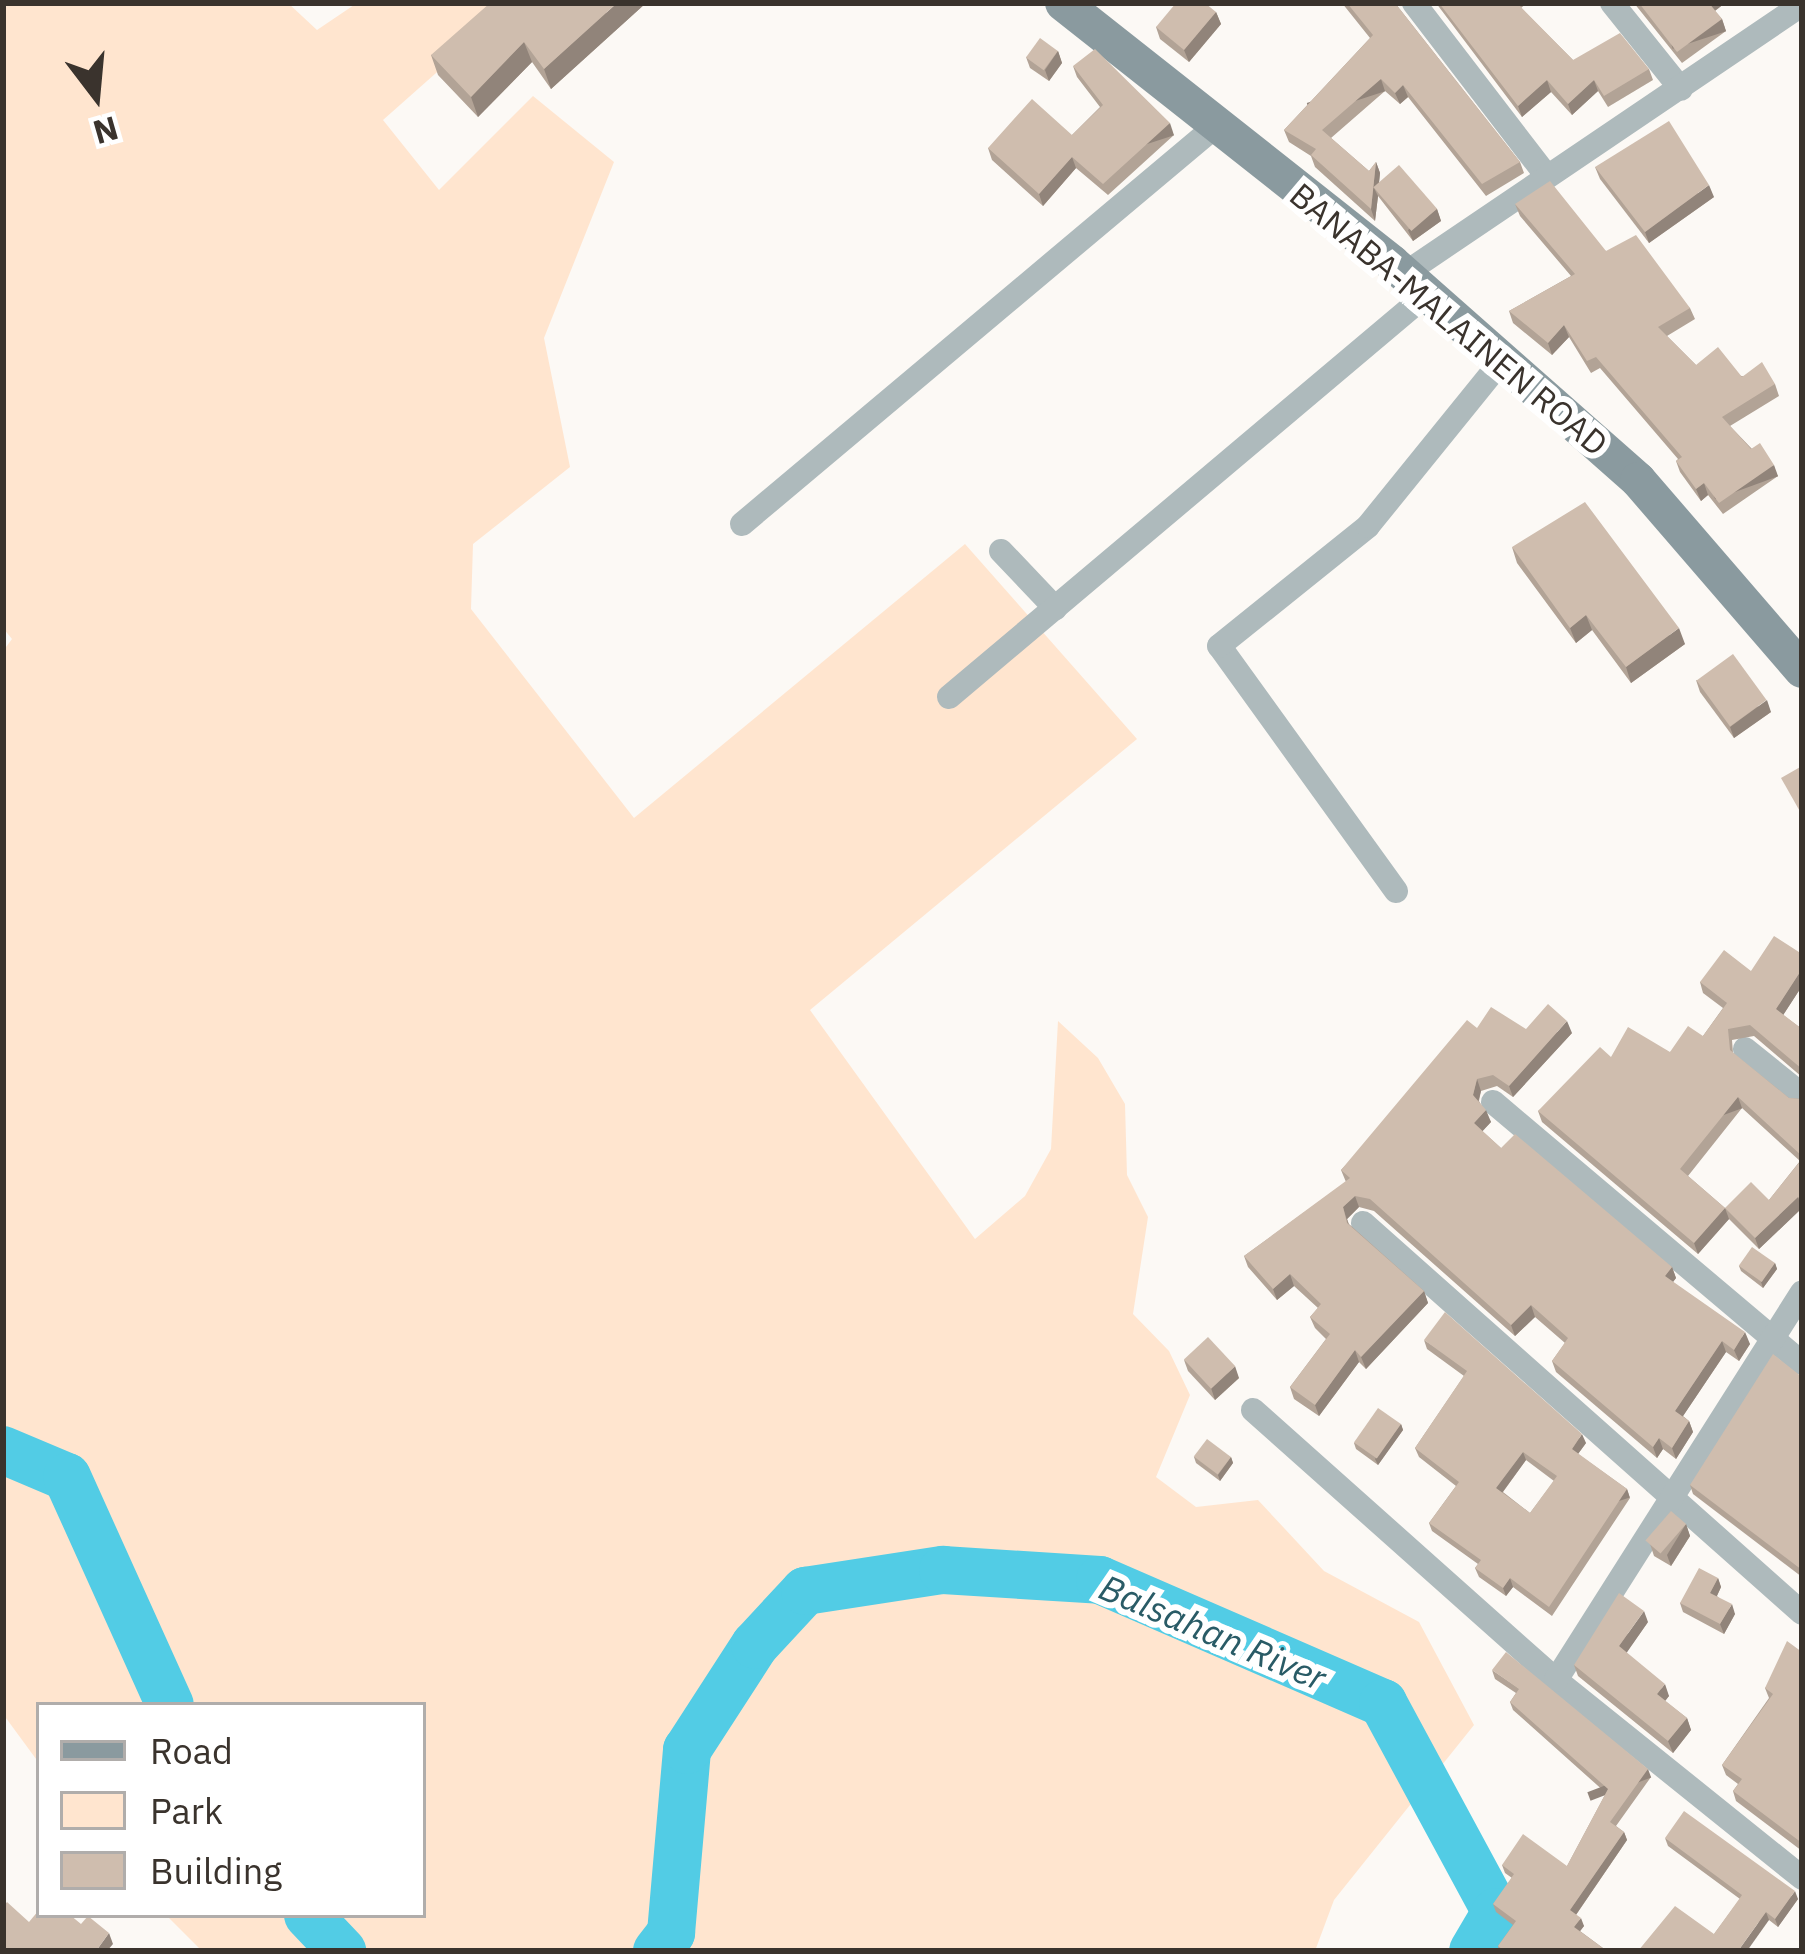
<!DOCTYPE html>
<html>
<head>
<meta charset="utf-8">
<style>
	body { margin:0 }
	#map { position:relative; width:1805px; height:1954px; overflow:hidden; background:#fcf9f5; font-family:"IBM Plex Sans",sans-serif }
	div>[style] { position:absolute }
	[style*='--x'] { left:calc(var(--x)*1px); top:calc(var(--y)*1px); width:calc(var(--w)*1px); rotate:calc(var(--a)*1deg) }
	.green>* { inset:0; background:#ffe5cf }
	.river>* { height:48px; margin:-24px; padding:0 24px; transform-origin:24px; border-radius:24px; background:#52cce5 }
	.street>* { height:24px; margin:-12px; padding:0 12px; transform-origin:12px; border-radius:12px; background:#aebabc }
	.secondary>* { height:36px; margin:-18px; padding:0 18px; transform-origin:18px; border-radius:18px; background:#8a9a9f }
	.wall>* { inset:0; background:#b2a396 }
	.shaded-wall>* { inset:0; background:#91847a; transform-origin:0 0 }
	.building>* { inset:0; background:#cfbdae; transform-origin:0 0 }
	span { translate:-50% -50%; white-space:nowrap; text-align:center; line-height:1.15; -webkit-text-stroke:12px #fff; paint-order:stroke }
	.street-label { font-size:33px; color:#3a332d }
	.water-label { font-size:36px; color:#295b66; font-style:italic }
	.frame { position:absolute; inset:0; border:6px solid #3a332d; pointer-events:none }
	.legend { position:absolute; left:36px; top:1702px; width:390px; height:216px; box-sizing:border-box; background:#fff; border:3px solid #b0adab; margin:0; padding:15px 21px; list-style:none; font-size:36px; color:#3a332d }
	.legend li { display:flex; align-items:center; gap:24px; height:60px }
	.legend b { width:60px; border:3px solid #b0adab }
	.north { position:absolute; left:36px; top:36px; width:120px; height:120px; -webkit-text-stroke:9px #fff; paint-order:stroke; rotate:164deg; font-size:33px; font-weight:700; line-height:48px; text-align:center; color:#3a332d }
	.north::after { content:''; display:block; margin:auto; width:42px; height:54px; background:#3a332d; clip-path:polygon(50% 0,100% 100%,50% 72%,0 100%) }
</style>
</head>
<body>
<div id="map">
	<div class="green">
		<div style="clip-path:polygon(3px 3px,288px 3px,317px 30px,357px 3px,515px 3px,383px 120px,439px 190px,533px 96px,614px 162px,544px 338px,570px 467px,473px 544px,471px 609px,634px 818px,965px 544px,1137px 739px,810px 1010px,975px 1239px,1025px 1196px,1051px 1149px,1058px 1021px,1098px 1058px,1125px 1104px,1127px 1175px,1148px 1217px,1133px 1314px,1169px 1351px,1190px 1395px,1156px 1477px,1196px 1507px,1258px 1500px,1324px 1571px,1419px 1622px,1474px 1725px,1334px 1900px,1315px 1951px,202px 1951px,166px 1915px,423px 1915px,423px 1705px,39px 1705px,39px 1763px,3px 1714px,3px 651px,12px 639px,3px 628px)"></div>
	</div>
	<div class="river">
		<div style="--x:3;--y:1450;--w:69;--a:22.9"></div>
		<div style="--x:67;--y:1477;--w:250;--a:65.7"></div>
		<div style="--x:308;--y:1915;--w:50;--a:46.6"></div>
		<div style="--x:657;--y:1951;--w:23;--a:-52"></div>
		<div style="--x:671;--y:1933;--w:184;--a:-85"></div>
		<div style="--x:687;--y:1750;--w:125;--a:-57.1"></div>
		<div style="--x:755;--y:1645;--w:74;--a:-47.2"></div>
		<div style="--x:805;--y:1591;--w:140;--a:-8.7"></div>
		<div style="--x:943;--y:1570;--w:157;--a:3.6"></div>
		<div style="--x:1100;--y:1580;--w:309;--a:23.5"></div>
		<div style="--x:1383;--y:1703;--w:238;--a:61.6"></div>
		<div style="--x:1496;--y:1912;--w:45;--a:120.5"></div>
	</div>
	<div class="street">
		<div style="--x:1414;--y:3;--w:217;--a:52.5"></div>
		<div style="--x:1612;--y:3;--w:110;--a:51.3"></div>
		<div style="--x:1404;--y:274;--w:480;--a:-34.1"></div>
		<div style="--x:742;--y:524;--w:620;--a:-40.03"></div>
		<div style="--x:1001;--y:551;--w:79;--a:46.5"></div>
		<div style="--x:949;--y:697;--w:624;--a:-40.12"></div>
		<div style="--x:1396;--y:891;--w:302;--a:-125.8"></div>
		<div style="--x:1219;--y:646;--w:191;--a:-38.8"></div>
		<div style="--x:1368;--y:526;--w:210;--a:-51"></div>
		<div style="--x:1745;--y:1049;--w:73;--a:38.9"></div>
		<div style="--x:1493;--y:1102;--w:404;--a:40.2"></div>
		<div style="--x:1363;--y:1223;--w:587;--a:41.62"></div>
		<div style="--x:1253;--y:1410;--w:406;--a:41.7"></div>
		<div style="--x:1556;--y:1680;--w:316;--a:38.8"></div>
		<div style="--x:1556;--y:1680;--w:459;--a:-57.6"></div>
	</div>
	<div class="secondary">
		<div style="--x:1063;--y:3;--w:419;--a:38.3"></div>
		<div style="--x:1392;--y:263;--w:328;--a:41.4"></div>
		<div style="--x:1638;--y:480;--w:251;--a:49.2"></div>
	</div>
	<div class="wall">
		<div style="clip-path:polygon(646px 3px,551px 89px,532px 62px,478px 117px,438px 75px,431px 55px)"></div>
		<div style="clip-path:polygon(1342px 3px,1395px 3px,1520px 162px,1524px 173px,1486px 196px,1408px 97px,1400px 104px,1385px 91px,1331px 138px,1369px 171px,1376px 162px,1380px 173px,1379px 183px,1437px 209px,1441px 221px,1413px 241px,1378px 196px,1375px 221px,1315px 167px,1311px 156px,1289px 142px,1284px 130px,1370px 38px)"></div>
		<div style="clip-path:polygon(1436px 3px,1527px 3px,1521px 8px,1573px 60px,1649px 69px,1653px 80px,1608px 107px,1598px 91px,1572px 115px,1551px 92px,1522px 117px)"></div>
		<div style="clip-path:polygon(1634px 3px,1725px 3px,1715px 11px,1722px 19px,1726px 31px,1682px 63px)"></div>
		<div style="clip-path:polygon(1216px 12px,1221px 24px,1189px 62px,1160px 39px,1156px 27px)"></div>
		<div style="clip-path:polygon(1058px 51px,1062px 63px,1049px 81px,1030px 68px,1026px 57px)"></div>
		<div style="clip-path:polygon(1073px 66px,1174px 135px,1108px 195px,1076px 168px,1043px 206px,992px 160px,988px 148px,1072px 135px,1100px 107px,1077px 77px)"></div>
		<div style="clip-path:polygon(1595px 167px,1714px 197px,1649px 243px,1600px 179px)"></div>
		<div style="clip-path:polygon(1515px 204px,1606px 251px,1690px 308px,1695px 319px,1667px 336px,1696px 365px,1775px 384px,1779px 396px,1730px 426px,1778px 476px,1723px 514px,1708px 495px,1701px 501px,1680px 472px,1676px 461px,1678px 459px,1600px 368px,1591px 373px,1569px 337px,1552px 355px,1513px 323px,1509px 311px,1571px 276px,1520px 216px)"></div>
		<div style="clip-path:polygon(1512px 547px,1685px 644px,1631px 683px,1592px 630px,1576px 643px,1517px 563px)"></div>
		<div style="clip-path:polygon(1696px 680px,1771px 712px,1734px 738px,1700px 692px)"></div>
		<div style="clip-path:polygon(evenodd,1802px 954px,1802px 986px,1783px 1015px,1802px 1029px,1802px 1077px,1754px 1036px,1732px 1040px,1733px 1053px,1789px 1098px,1802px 1099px,1802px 1208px,1759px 1249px,1729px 1219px,1698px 1254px,1542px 1122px,1538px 1111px,1611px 1057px,1670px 1052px,1703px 1036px,1723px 1008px,1703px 993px,1700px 982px,1751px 971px,1802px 954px,1742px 1108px,1800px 1161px,1769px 1200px,1725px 1208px,1688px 1176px,1742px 1108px)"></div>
		<div style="clip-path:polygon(1477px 1028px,1572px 1033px,1513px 1097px,1497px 1086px,1481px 1091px,1479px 1101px,1491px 1122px,1482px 1131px,1501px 1148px,1672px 1267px,1676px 1278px,1673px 1282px,1750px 1344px,1739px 1361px,1726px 1352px,1683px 1416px,1689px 1421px,1693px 1432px,1676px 1459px,1663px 1449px,1657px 1458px,1556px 1372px,1552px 1361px,1565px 1343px,1535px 1317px,1515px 1336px,1374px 1211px,1359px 1207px,1347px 1219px,1349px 1224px,1424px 1291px,1428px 1303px,1366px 1369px,1359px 1362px,1319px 1416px,1294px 1399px,1290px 1387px,1326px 1339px,1315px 1328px,1310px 1317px,1318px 1308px,1294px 1286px,1277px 1300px,1248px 1267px,1244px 1256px,1346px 1182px,1341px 1170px)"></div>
		<div style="clip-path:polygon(1775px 1263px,1777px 1269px,1763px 1288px,1741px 1271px,1739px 1266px)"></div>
		<div style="clip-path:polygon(evenodd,1424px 1340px,1586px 1443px,1578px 1454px,1627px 1489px,1630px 1498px,1552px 1616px,1513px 1587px,1506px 1596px,1479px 1577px,1475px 1568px,1478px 1564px,1432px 1531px,1429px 1523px,1456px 1486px,1419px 1457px,1415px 1448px,1464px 1376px,1427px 1349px,1424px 1340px,1526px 1460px,1554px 1481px,1530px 1513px,1503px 1492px,1526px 1460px)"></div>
		<div style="clip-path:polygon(1184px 1360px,1239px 1378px,1215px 1400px,1188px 1371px)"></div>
		<div style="clip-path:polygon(1802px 1377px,1802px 1577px,1693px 1494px,1690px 1485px)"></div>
		<div style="clip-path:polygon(1401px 1424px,1403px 1430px,1378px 1465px,1356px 1449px,1354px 1443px)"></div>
		<div style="clip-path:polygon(1194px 1457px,1231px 1457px,1233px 1463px,1220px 1481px,1196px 1463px)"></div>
		<div style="clip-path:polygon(1686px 1524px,1690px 1536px,1671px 1566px,1654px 1556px,1650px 1544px)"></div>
		<div style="clip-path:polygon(1718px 1578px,1721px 1587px,1717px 1596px,1735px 1614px,1724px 1634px,1683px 1612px,1680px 1603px)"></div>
		<div style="clip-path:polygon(1648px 1622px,1626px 1653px,1669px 1696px,1665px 1701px,1687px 1718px,1691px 1730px,1673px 1753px,1578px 1676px,1574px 1665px)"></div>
		<div style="clip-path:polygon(1802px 1652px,1802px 1851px,1736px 1801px,1733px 1791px,1738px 1784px,1726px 1775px,1722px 1765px,1769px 1698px,1765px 1688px)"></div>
		<div style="clip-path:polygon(1492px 1670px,1651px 1777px,1616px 1826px,1624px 1832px,1627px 1840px,1576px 1915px,1584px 1926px,1580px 1931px,1607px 1951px,1499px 1951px,1498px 1946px,1513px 1925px,1496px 1912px,1493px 1904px,1512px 1878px,1505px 1873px,1502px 1865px,1567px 1866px,1606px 1793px,1513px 1710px,1510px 1702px,1516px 1693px,1495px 1679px)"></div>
		<div style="clip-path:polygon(1665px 1838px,1798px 1899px,1778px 1927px,1769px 1920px,1714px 1934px,1740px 1899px,1668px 1846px)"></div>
	</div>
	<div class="shaded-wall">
		<div style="clip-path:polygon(617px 3px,646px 3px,551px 89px,544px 69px)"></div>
		<div style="clip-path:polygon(1708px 3px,1725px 3px,1712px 13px)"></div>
		<div style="clip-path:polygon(1216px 12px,1221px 24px,1189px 62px,1184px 50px)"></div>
		<div style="left:1722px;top:19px;width:13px;height:56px;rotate:72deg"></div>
		<div style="clip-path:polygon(524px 42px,532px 62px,478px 117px,471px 97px)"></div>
		<div style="clip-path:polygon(1058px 51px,1062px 63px,1049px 81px,1045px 70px)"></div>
		<div style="left:1381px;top:79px;width:13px;height:78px;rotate:72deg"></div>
		<div style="clip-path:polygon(1547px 80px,1551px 92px,1522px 117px,1518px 106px)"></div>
		<div style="clip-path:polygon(1594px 80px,1598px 91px,1572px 115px,1568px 104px)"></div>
		<div style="clip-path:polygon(1403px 85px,1408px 97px,1400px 104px,1395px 93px)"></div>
		<div style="left:1170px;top:123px;width:13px;height:91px;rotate:72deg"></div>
		<div style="clip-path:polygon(1072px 157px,1076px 168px,1043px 206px,1039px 194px)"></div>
		<div style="clip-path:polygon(1376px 162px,1380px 173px,1378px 192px,1374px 188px,1378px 196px,1375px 221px,1371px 209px)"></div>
		<div style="clip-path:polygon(1709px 185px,1714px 197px,1649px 243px,1645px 232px)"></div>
		<div style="clip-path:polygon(1437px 209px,1441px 221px,1413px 241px,1408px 230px)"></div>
		<div style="clip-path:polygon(1564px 325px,1569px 337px,1552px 355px,1548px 343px)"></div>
		<div style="left:1774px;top:465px;width:12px;height:67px;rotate:70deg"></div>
		<div style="clip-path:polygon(1704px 483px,1708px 495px,1701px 501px,1696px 489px)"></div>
		<div style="clip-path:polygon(1586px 615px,1592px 630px,1576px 643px,1570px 628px)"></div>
		<div style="clip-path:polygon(1679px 628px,1685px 644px,1631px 683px,1626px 667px)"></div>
		<div style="clip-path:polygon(1767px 700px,1771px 712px,1734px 738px,1730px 727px)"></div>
		<div style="clip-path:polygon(1802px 969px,1802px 986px,1780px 1020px,1776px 1009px)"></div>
		<div style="clip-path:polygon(1567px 1021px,1572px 1033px,1513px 1097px,1509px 1086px)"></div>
		<div style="clip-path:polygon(1477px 1079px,1481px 1091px,1477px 1106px,1473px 1095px)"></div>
		<div style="left:1738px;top:1097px;width:12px;height:92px;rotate:70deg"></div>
		<div style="clip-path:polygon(1486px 1110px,1491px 1122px,1479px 1135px,1474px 1123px)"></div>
		<div style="clip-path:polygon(1355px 1196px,1359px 1207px,1347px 1219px,1351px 1234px,1343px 1207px)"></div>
		<div style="clip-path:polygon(1798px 1197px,1802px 1208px,1759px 1249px,1755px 1238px)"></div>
		<div style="clip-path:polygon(1725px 1208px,1729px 1219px,1698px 1254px,1694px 1243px)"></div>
		<div style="clip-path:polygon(1775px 1263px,1777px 1269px,1763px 1288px,1761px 1282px)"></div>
		<div style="clip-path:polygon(1672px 1267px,1676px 1278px,1669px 1287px,1665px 1276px)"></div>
		<div style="clip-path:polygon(1290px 1274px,1294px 1286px,1277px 1300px,1273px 1289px)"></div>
		<div style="clip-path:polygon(1424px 1291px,1428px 1303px,1366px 1369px,1361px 1357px)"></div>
		<div style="clip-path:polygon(1531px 1305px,1535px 1317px,1515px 1336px,1511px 1325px)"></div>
		<div style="clip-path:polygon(1745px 1332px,1750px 1344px,1739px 1361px,1734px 1350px)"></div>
		<div style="clip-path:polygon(1722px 1341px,1726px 1352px,1679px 1422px,1675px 1411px)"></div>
		<div style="clip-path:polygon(1355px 1350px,1359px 1362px,1319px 1416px,1315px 1405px)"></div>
		<div style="clip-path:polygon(1235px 1366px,1239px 1378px,1215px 1400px,1211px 1388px)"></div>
		<div style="clip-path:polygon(1689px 1421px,1693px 1432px,1676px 1459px,1672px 1448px)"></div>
		<div style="clip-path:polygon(1401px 1424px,1403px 1430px,1378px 1465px,1375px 1459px)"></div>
		<div style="clip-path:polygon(1582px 1434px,1586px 1443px,1575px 1458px,1572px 1449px)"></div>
		<div style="clip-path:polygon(1659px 1438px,1663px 1449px,1657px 1458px,1653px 1447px)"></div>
		<div style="clip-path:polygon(1523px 1452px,1526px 1460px,1499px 1497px,1496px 1488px)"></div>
		<div style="clip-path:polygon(1231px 1457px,1233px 1463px,1220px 1481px,1218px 1475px)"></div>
		<div style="left:1627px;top:1489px;width:9px;height:141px;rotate:72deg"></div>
		<div style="clip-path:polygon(1686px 1524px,1690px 1536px,1671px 1566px,1667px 1555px)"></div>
		<div style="clip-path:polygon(1510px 1578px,1513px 1587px,1506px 1596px,1503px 1588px)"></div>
		<div style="clip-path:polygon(1718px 1578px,1721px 1587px,1714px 1602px,1710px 1593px)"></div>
		<div style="clip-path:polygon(1732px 1604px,1735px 1614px,1724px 1634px,1720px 1624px)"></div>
		<div style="clip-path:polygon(1644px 1611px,1648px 1622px,1623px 1658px,1619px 1646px)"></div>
		<div style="clip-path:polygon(1665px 1684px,1669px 1696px,1661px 1706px,1657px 1694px)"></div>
		<div style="clip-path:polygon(1687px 1718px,1691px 1730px,1673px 1753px,1668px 1741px)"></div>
		<div style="left:1648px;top:1769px;width:9px;height:65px;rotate:69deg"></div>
		<div style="clip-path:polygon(1624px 1832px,1627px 1840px,1573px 1919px,1570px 1910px)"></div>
		<div style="clip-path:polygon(1795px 1891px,1798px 1899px,1778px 1927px,1775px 1919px)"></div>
		<div style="clip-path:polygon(1766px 1912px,1769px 1920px,1747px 1951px,1738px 1951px)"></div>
		<div style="clip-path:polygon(1581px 1918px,1584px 1926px,1577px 1935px,1574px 1927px)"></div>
		<div style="clip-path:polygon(109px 1933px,113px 1944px,107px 1951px,96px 1951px)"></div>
	</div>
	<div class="building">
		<div style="clip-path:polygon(490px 3px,617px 3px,544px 69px,524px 42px,471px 97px,431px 55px)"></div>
		<div style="clip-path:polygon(1176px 3px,1205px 3px,1216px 12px,1184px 50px,1156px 27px)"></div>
		<div style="clip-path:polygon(1347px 3px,1395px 3px,1520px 162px,1482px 184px,1403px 85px,1395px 93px,1381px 79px,1322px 130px,1369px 171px,1376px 162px,1371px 209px,1311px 155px,1316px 149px,1284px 130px,1373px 35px)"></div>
		<div style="clip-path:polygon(1439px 3px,1517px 3px,1573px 60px,1620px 33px,1649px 69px,1604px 96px,1594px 80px,1568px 104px,1547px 80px,1518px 106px)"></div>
		<div style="clip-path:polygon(1639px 3px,1709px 3px,1722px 19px,1677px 52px)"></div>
		<div style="left:1040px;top:38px;width:22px;height:24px;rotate:36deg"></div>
		<div style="clip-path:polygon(1095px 49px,1170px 123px,1103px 184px,1072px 157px,1039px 194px,988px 148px,1032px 99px,1072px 135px,1103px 105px,1073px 66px)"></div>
		<div style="clip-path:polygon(1669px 121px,1709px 185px,1645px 232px,1595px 167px)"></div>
		<div style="left:1399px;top:165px;width:58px;height:34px;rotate:49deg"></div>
		<div style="clip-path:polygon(1550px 181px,1606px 251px,1636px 235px,1690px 308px,1658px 327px,1696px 365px,1718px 347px,1742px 377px,1762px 362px,1775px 384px,1722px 417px,1751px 449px,1760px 443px,1774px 465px,1719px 503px,1704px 483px,1696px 489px,1676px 461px,1682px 457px,1596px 357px,1587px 361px,1564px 325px,1548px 343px,1509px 311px,1575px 274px,1515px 204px)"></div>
		<div style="clip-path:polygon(1585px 502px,1679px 628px,1626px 667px,1586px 615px,1570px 628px,1512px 547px)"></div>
		<div style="left:1733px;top:654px;width:57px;height:45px;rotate:54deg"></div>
		<div style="clip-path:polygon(1802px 766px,1802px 815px,1781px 778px)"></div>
		<div style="clip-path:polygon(1774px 936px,1802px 954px,1802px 969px,1776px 1009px,1802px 1029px,1802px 1069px,1750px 1025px,1728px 1029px,1730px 1050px,1789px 1098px,1802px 1099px,1802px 1156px,1738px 1097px,1680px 1169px,1725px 1208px,1694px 1243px,1538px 1111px,1600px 1047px,1611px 1057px,1628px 1027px,1670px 1052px,1688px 1026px,1703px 1036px,1727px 1003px,1700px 982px,1724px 950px,1751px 971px)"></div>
		<div style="clip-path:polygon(1548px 1004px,1567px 1021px,1509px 1086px,1493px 1075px,1477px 1079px,1473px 1095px,1486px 1110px,1474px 1123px,1501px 1148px,1515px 1134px,1672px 1267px,1665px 1276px,1745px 1332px,1734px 1350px,1722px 1341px,1675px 1411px,1689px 1421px,1672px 1448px,1659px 1438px,1653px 1447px,1552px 1361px,1568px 1338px,1531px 1305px,1511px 1325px,1370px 1199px,1355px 1196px,1343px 1207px,1347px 1223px,1424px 1291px,1361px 1357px,1355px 1350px,1315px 1405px,1290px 1387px,1330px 1334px,1310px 1317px,1321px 1304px,1290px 1274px,1273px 1289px,1244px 1256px,1350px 1178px,1341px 1170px,1467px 1020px,1477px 1028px,1491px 1007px,1526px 1029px)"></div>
		<div style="clip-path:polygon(1802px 1159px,1802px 1200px,1798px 1197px,1755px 1238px,1725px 1208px,1751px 1182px,1769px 1200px)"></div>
		<div style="left:1752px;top:1247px;width:28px;height:23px;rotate:35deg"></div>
		<div style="clip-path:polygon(evenodd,1445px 1312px,1582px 1434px,1572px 1449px,1627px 1489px,1549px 1607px,1510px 1578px,1503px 1588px,1475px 1568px,1481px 1560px,1429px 1523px,1459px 1482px,1415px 1448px,1467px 1371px,1424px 1340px,1445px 1312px,1523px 1452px,1557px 1476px,1530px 1513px,1496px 1488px,1523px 1452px)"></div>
		<div style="left:1208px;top:1337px;width:40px;height:33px;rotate:47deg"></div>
		<div style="clip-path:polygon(1773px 1354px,1802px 1377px,1802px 1570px,1690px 1485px)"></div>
		<div style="left:1378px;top:1408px;width:28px;height:42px;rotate:35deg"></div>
		<div style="left:1207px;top:1439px;width:30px;height:22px;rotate:37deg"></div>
		<div style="left:1671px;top:1511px;width:20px;height:39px;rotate:41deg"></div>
		<div style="clip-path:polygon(1699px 1568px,1718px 1578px,1710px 1593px,1732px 1604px,1720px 1624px,1680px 1603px)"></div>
		<div style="clip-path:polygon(1619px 1593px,1644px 1611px,1619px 1646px,1665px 1684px,1657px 1694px,1687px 1718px,1668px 1741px,1574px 1665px)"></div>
		<div style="clip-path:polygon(1787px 1641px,1802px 1652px,1802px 1843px,1733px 1791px,1742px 1779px,1722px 1765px,1773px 1694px,1765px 1688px)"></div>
		<div style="clip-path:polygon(1506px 1652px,1648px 1769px,1610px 1822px,1624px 1832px,1570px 1910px,1581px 1918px,1574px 1927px,1607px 1951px,1504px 1951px,1498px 1946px,1516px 1921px,1493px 1904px,1514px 1874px,1502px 1865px,1523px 1834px,1567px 1866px,1608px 1789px,1510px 1702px,1519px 1689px,1492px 1670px)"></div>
		<div style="clip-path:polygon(1684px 1811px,1795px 1891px,1775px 1919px,1766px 1912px,1738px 1951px,1638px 1951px,1675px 1906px,1714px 1934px,1742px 1895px,1665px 1838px)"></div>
		<div style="clip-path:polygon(7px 1902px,29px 1922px,39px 1910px,39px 1915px,70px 1915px,81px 1924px,88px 1916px,109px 1933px,96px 1951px,3px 1951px,3px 1907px)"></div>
	</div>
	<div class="street-label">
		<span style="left:1449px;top:319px;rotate:40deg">BANABA-MALAINEN ROAD</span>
	</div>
	<div class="water-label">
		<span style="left:1213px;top:1632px;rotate:23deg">Balsahan River</span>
	</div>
	<div class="frame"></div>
	<ul class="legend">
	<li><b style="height:15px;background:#8a9a9f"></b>Road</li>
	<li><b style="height:33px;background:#ffe5cf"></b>Park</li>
	<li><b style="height:33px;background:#cfbdae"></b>Building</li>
	</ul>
	<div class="north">N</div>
</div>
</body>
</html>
